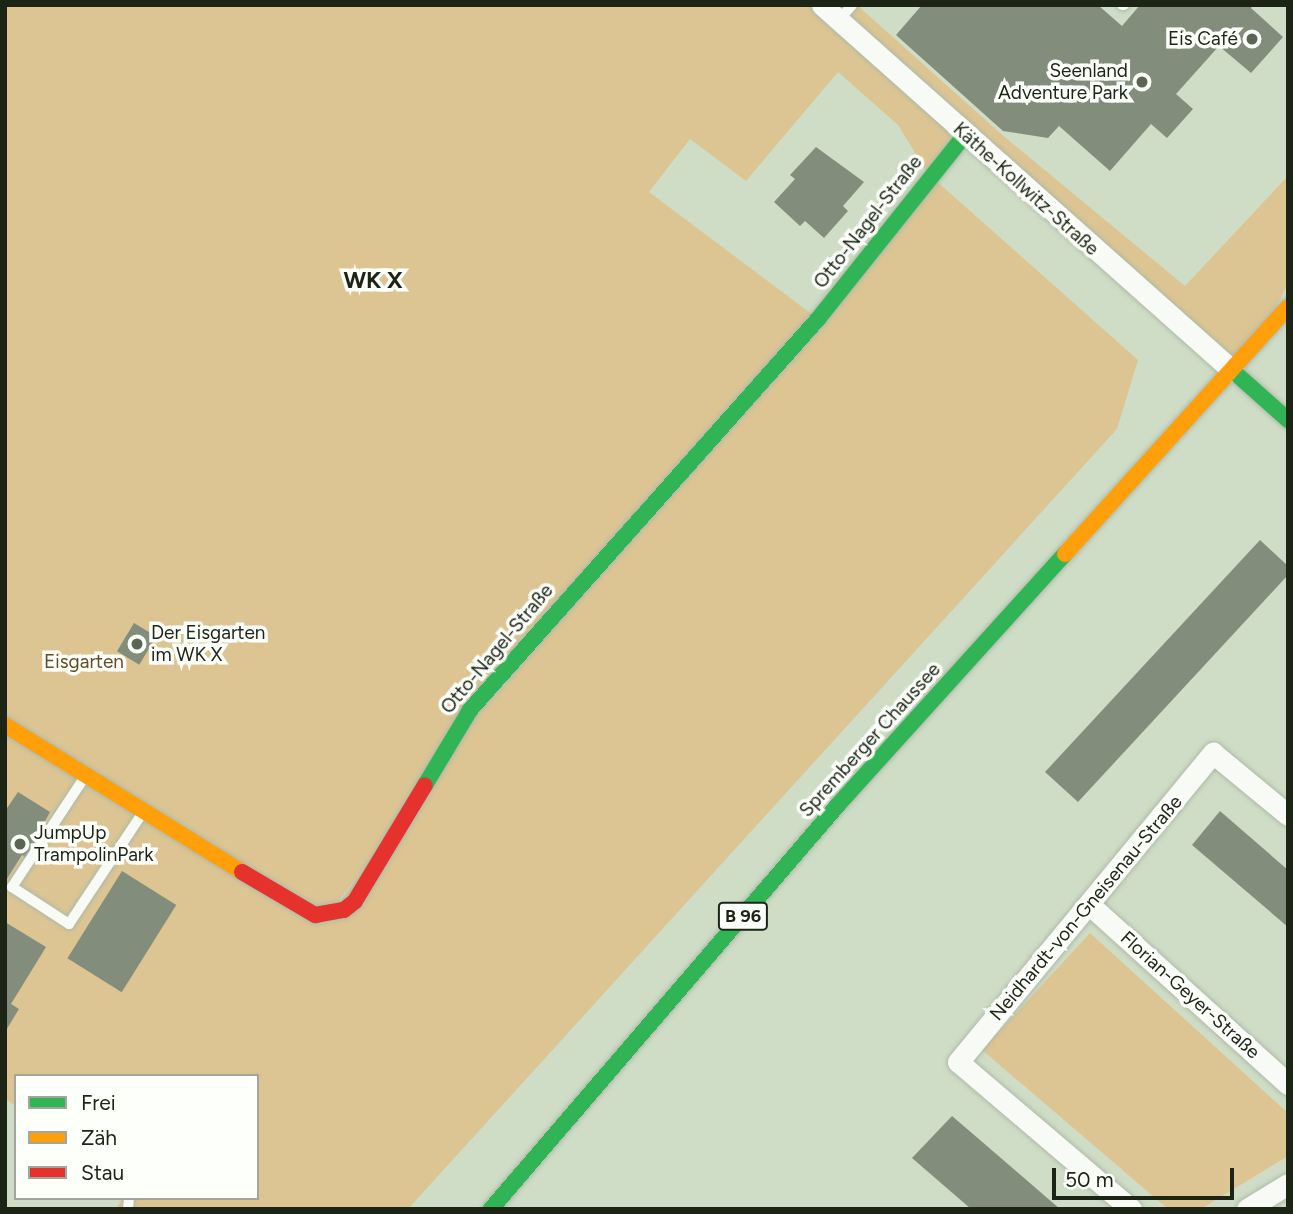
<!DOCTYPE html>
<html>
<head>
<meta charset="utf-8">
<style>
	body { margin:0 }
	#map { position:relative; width:1293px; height:1214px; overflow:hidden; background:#cfddc6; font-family:Figtree,sans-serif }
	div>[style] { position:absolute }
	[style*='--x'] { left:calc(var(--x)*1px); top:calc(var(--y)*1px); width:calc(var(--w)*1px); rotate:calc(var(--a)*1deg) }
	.green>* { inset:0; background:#ddc593 }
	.building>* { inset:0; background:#838d7c; transform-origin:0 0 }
	.roads { filter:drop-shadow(0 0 2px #afbaa8) drop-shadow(0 0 2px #afbaa8) }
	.lane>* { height:10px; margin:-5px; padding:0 5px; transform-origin:5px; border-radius:5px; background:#f8faf6 }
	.street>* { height:21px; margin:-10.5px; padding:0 10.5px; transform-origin:10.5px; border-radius:10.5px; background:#f8faf6 }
	.fast>* { height:16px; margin:-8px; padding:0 8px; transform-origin:8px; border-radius:8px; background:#30b455 }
	.slow>* { height:16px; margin:-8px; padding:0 8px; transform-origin:8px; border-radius:8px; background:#ff9f0a }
	.jam>* { height:16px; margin:-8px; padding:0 8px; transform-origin:8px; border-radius:8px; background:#e5322d }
	.dots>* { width:19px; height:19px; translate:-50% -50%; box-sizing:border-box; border:4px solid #fcfffa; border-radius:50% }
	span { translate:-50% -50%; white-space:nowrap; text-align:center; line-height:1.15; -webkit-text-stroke:7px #fcfffa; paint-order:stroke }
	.shield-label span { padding:2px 5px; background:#fcfffa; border:2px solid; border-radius:5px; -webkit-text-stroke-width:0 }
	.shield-label { font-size:18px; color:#1b2415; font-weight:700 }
	.poi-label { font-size:19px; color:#1b2415 }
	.right { translate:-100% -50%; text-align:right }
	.left { translate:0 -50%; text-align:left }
	.street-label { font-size:19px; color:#1b2415 }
	.park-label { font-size:19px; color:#664b25 }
	.quarter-label { font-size:23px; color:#1b2415; font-weight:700 }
	.frame { position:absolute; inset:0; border:7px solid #1b2415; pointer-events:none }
	.legend { position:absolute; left:14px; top:1074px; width:245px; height:126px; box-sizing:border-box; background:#fcfffa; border:2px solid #a2a79e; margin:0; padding:9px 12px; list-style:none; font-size:21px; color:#1b2415 }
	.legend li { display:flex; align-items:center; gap:14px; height:35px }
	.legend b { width:35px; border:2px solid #a2a79e }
	.scale { position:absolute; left:1052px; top:1168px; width:182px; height:32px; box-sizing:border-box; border:4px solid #1b2415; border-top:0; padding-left:9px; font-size:21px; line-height:24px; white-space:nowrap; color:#1b2415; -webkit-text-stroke:5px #fcfffa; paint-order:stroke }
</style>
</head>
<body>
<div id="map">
	<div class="green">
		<div style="clip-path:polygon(5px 5px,818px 5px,962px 135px,928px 174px,898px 125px,838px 72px,746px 181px,690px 139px,649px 192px,817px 318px,597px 561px,328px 915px,5px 722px)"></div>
		<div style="clip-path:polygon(823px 5px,857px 5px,1000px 133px,1185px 286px,1288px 176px,1288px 283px,1265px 329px,1232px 366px)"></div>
		<div style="clip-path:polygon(933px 178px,1138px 360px,1117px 429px,408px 1209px,116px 1209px,123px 1198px,257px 1198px,257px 1076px,16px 1076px,16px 1106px,5px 1099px,5px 728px,329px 917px,441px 760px)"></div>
		<div style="clip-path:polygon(1090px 933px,1288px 1113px,1288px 1156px,1201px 1209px,1168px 1209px,982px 1050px)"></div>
	</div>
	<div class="building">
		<div style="clip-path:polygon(922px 5px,1098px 5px,1122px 26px,1140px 5px,1253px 5px,1251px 8px,1283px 37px,1251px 73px,1219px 46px,1176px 94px,1193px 109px,1167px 138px,1151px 124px,1110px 171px,1059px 126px,1048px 138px,1003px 131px,896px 35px)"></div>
		<div style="clip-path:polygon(816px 147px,864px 182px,843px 206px,848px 211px,824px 238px,805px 221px,800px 226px,774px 202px,795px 179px,790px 175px)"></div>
		<div style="clip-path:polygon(1260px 540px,1288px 566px,1288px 575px,1078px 802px,1045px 772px)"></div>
		<div style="left:134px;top:623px;width:26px;height:33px;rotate:31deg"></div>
		<div style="clip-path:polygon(18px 792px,50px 812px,26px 858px,22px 855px,5px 882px,5px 811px)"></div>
		<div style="clip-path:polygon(1220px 811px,1288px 870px,1288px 927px,1192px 845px)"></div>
		<div style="left:122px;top:871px;width:64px;height:103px;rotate:32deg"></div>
		<div style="clip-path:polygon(5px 922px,46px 947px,11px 1004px,19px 1009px,5px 1032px)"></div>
		<div style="clip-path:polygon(952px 1116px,973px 1134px,1060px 1209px,971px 1209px,912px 1158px)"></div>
	</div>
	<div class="roads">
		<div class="lane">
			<div style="--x:1122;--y:5;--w:2;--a:0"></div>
			<div style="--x:839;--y:20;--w:20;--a:-49"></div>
			<div style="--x:84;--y:778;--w:131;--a:123.4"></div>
			<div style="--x:12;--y:887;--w:68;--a:33"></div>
			<div style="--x:69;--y:924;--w:134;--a:-56.5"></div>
			<div style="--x:128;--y:1209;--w:11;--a:-85"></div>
		</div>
		<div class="street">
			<div style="--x:822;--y:5;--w:550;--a:41.69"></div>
			<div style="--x:1091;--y:906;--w:266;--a:42.1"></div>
			<div style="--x:1131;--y:1209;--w:227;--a:-139.6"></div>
			<div style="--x:958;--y:1062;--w:401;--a:-50.5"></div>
			<div style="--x:1213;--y:753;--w:97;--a:39.6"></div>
			<div style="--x:1247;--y:1209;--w:48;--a:-31.4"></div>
		</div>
		<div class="fast">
			<div style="--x:1233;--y:371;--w:74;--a:41.7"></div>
			<div style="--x:425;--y:785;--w:87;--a:-59"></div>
			<div style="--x:470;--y:710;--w:523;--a:-48.33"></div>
			<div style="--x:818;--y:319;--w:236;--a:-51.4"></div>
			<div style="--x:491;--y:1209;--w:531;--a:-49.35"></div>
			<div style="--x:837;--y:806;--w:340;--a:-47.9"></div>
		</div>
		<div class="slow">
			<div style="--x:1065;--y:554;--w:333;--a:-47.9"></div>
			<div style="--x:5;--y:725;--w:279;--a:31.8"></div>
		</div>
		<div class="jam">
			<div style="--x:242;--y:872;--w:85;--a:30.5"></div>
			<div style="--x:315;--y:915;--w:29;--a:-10"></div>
			<div style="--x:344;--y:910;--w:14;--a:-39"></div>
			<div style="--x:355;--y:901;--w:135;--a:-58.9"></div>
		</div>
	</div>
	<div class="dots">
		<div style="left:1252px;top:39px;background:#5a6553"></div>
		<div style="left:1142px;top:82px;background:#5a6553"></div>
		<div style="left:137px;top:644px;background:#5a6553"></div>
		<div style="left:20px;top:844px;background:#5a6553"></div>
	</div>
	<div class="shield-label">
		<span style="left:743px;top:916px">B 96</span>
	</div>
	<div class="poi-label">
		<span class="right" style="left:1238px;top:39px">Eis Café</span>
		<span class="right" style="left:1128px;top:82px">Seenland<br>Adventure Park</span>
		<span class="left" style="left:151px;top:644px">Der Eisgarten<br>im WK X</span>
		<span class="left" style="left:34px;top:844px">JumpUp<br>TrampolinPark</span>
	</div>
	<div class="street-label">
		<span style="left:1026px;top:189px;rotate:42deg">Käthe-Kollwitz-Straße</span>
		<span style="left:868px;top:222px;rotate:-52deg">Otto-Nagel-Straße</span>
		<span style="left:497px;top:649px;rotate:-50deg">Otto-Nagel-Straße</span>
		<span style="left:870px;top:740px;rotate:-48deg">Spremberger Chaussee</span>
		<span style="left:1086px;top:908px;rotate:-50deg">Neidhardt-von-Gneisenau-Straße</span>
		<span style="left:1190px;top:995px;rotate:42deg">Florian-Geyer-Straße</span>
	</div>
	<div class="park-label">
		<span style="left:84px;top:662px">Eisgarten</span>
	</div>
	<div class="quarter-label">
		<span style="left:373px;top:280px">WK X</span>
	</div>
	<div class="frame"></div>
	<ul class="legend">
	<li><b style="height:9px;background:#30b455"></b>Frei</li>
	<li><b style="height:9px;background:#ff9f0a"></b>Zäh</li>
	<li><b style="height:9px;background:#e5322d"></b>Stau</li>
	</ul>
	<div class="scale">50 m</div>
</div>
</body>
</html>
